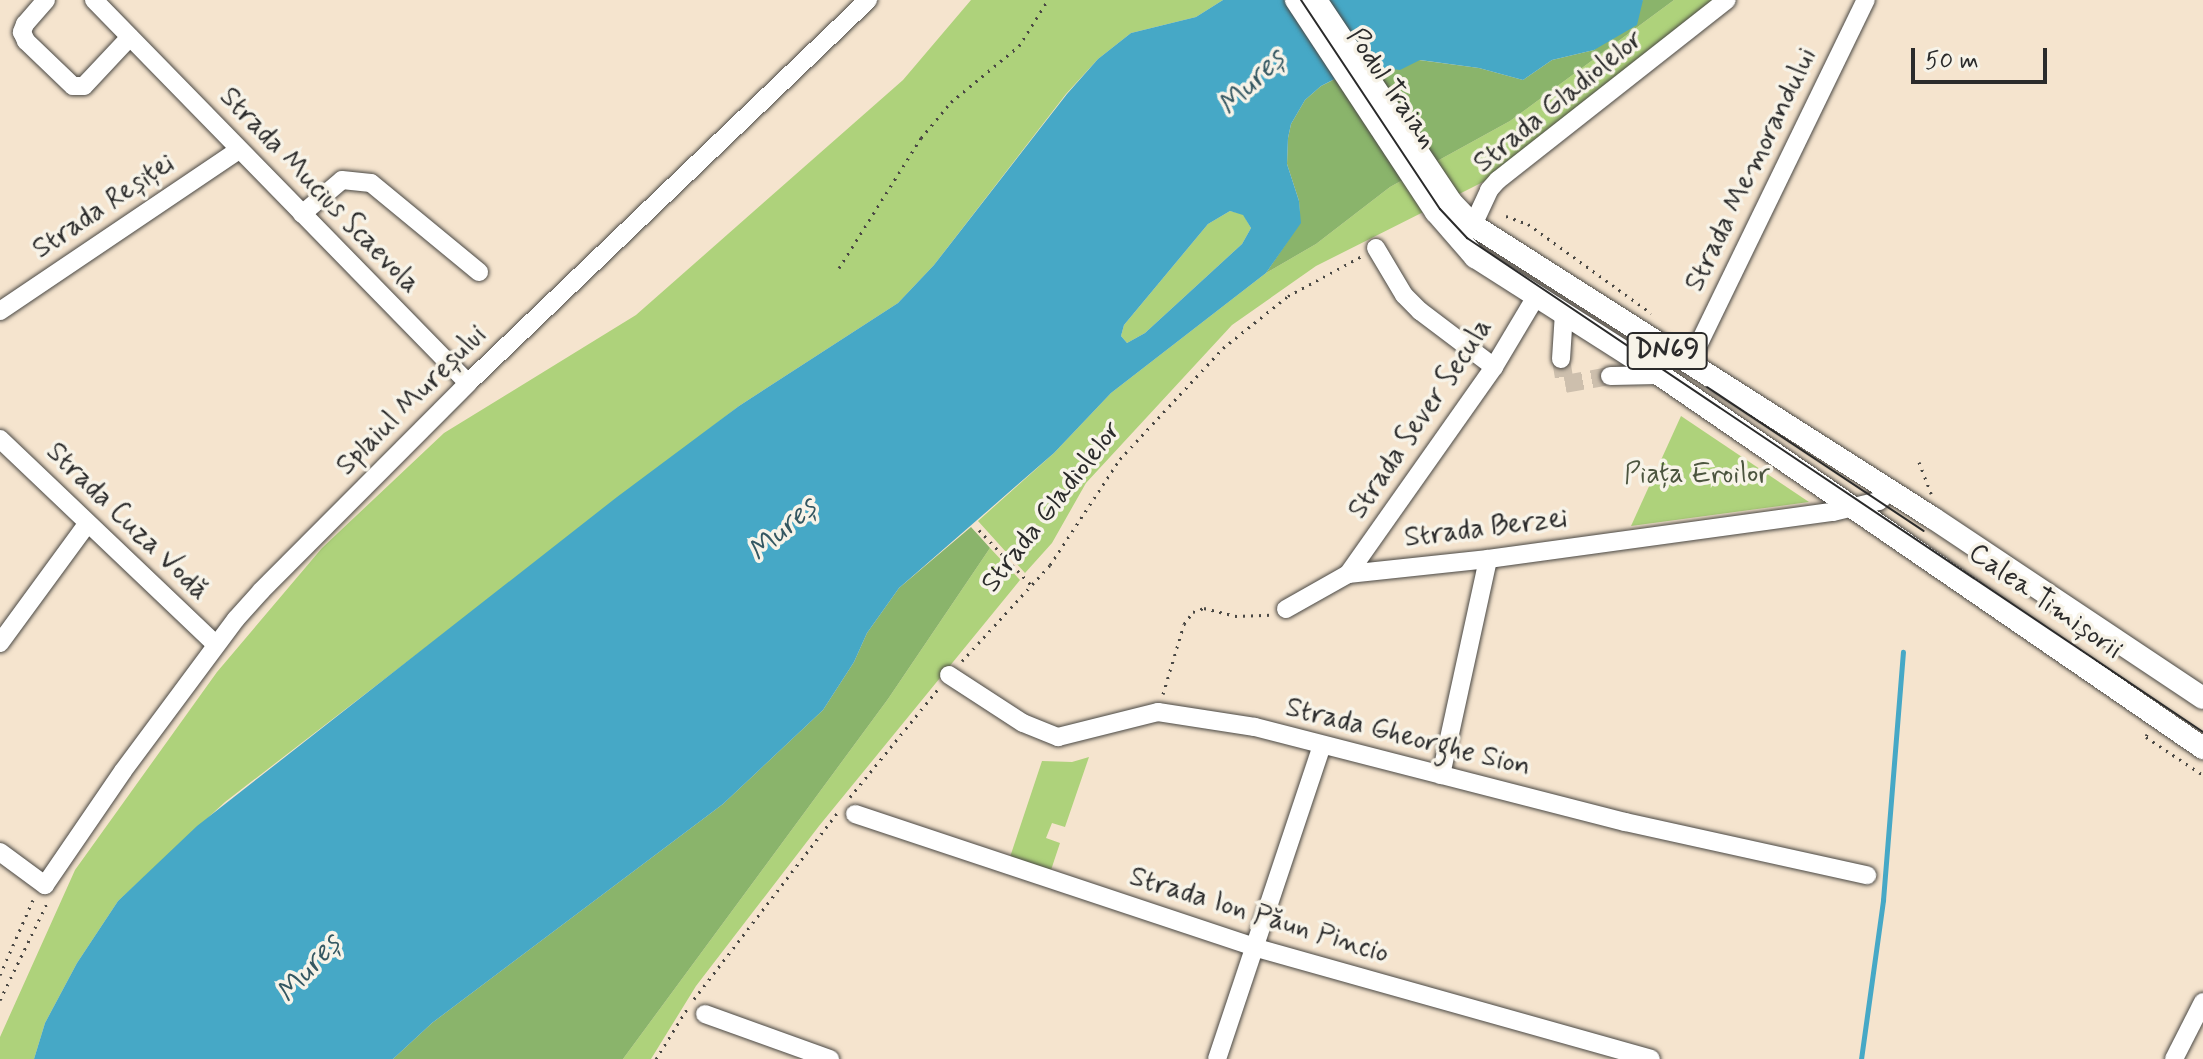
<!DOCTYPE html>
<html>
<head>
<meta charset="utf-8">
<style>
	body { margin:0 }
	#map { position:relative; width:2203px; height:1059px; overflow:hidden; background:#f5e4ce; font-family:Mynerve,sans-serif }
	div>[style] { position:absolute }
	[style*='--x'] { left:calc(var(--x)*1px); top:calc(var(--y)*1px); width:calc(var(--w)*1px); rotate:calc(var(--a)*1deg) }
	.green>* { inset:0; background:#aed27b }
	.forest>* { inset:0; background:#8ab46b }
	.water>* { inset:0; background:#46a8c6 }
	.stream>* { height:5px; margin:-2.5px; padding:0 2.5px; transform-origin:2.5px; border-radius:2.5px; background:#46a8c6 }
	.minor-tunnel>* { height:18px; margin-top:-9px; transform-origin:0; background:repeating-linear-gradient(90deg,#cdbfad 0 18px,transparent 0 27px) }
	.path>* { height:3px; margin-top:-1.5px; transform-origin:0; background:repeating-linear-gradient(90deg,#494743 0 2px,transparent 0 8px) }
	.roads { filter:drop-shadow(0 0 2px #494743) drop-shadow(0 0 2px #494743) }
	.minor>* { height:18px; margin:-9px; padding:0 9px; transform-origin:9px; border-radius:9px; background:#fff }
	.major>* { height:22px; margin:-11px; padding:0 11px; transform-origin:11px; border-radius:11px; background:#fff }
	.tram>* { height:2px; margin:-1px; padding:0 1px; transform-origin:1px; border-radius:1px; background:#2b2b2b }
	span { translate:-50% -50%; white-space:nowrap; text-align:center; line-height:1.15; -webkit-text-stroke:7px #f7f3e8; paint-order:stroke }
	.shield-label span { padding:2px 6px; background:#f7f3e8; border:2px solid; border-radius:6px; -webkit-text-stroke-width:0 }
	.shield-label { font-size:26px; color:#2b2b2b; font-weight:700 }
	.street-label { font-size:28px; color:#2b2b2b }
	.park-label { font-size:28px; color:#4c553f }
	.water-label { font-size:30px; color:#345761; font-style:italic }
	.scale { position:absolute; left:1911px; top:48px; width:136px; height:36px; box-sizing:border-box; border:4px solid #2b2b2b; border-top:0; padding-left:10px; font-size:24px; line-height:28px; white-space:nowrap; color:#2b2b2b; -webkit-text-stroke:6px #f7f3e8; paint-order:stroke }
</style>
</head>
<body>
<div id="map">
	<div class="green">
		<div style="clip-path:polygon(971px 0,1223px 0,1196px 17px,1131px 33px,1098px 59px,1066px 94px,934px 265px,898px 303px,739px 406px,225px 802px,118px 901px,77px 963px,45px 1023px,34px 1059px,0 1059px,0 1037px,75px 870px,217px 672px,322px 548px,444px 433px,636px 315px,903px 80px)"></div>
		<div style="clip-path:polygon(1674px 0,1717px 0,1487px 180px,1316px 266px,1232px 325px,1086px 483px,1052px 543px,1025px 573px,978px 521px,1054px 453px,1111px 393px,1266px 273px,1316px 244px,1390px 187px,1510px 121px)"></div>
		<div style="clip-path:polygon(1230px 211px,1243px 214px,1251px 228px,1242px 244px,1145px 333px,1127px 343px,1121px 336px,1124px 325px,1208px 224px)"></div>
		<div style="clip-path:polygon(1681px 416px,1809px 502px,1631px 526px)"></div>
		<div style="clip-path:polygon(990px 548px,1020px 580px,819px 826px,696px 986px,651px 1059px,623px 1059px,888px 699px)"></div>
		<div style="clip-path:polygon(1089px 757px,1065px 827px,1052px 823px,1046px 838px,1060px 843px,1051px 870px,1010px 857px,1042px 761px,1072px 762px)"></div>
	</div>
	<div class="forest">
		<div style="clip-path:polygon(1643px 0,1674px 0,1510px 121px,1390px 187px,1316px 244px,1266px 273px,1300px 223px,1299px 201px,1287px 164px,1288px 138px,1291px 124px,1305px 100px,1321px 86px,1363px 65px,1419px 60px,1479px 68px,1523px 80px,1552px 60px,1594px 50px)"></div>
		<div style="clip-path:polygon(971px 527px,990px 548px,888px 699px,623px 1059px,393px 1059px,432px 1023px,723px 804px,823px 710px,854px 662px,867px 633px,899px 588px)"></div>
	</div>
	<div class="water">
		<div style="clip-path:polygon(evenodd,1223px 0,1643px 0,1637px 25px,1594px 50px,1552px 60px,1523px 80px,1479px 68px,1420px 60px,1400px 70px,1362px 65px,1321px 86px,1305px 100px,1291px 124px,1288px 138px,1287px 164px,1299px 201px,1301px 223px,1266px 273px,1111px 393px,1054px 453px,899px 588px,867px 633px,854px 662px,823px 710px,723px 804px,432px 1023px,393px 1059px,34px 1059px,45px 1023px,77px 963px,118px 901px,197px 826px,617px 497px,739px 406px,898px 303px,934px 265px,1067px 94px,1098px 59px,1131px 33px,1196px 17px,1223px 0,1230px 211px,1243px 215px,1251px 228px,1242px 244px,1145px 333px,1127px 343px,1121px 336px,1124px 325px,1208px 224px,1230px 211px)"></div>
	</div>
	<div class="stream">
		<div style="--x:1861;--y:1059;--w:161;--a:-82.1"></div>
		<div style="--x:1883;--y:900;--w:249;--a:-85.4"></div>
	</div>
	<div class="minor-tunnel">
		<div style="--x:1561;--y:359;--w:25;--a:81"></div>
		<div style="--x:1565;--y:384;--w:46;--a:-10.1"></div>
	</div>
	<div class="path">
		<div style="--x:1506;--y:216;--w:23;--a:20"></div>
		<div style="--x:1528;--y:224;--w:152;--a:35.9"></div>
		<div style="--x:839;--y:268;--w:154;--a:-57.8"></div>
		<div style="--x:921;--y:138;--w:47;--a:-50.2"></div>
		<div style="--x:951;--y:102;--w:88;--a:-39.5"></div>
		<div style="--x:1019;--y:46;--w:54;--a:-57.8"></div>
		<div style="--x:1919;--y:462;--w:34;--a:69"></div>
		<div style="--x:979;--y:530;--w:79;--a:46.5"></div>
		<div style="--x:962;--y:661;--w:130;--a:-47.5"></div>
		<div style="--x:1050;--y:565;--w:127;--a:-56.6"></div>
		<div style="--x:1120;--y:459;--w:151;--a:-47.1"></div>
		<div style="--x:1223;--y:348;--w:83;--a:-38.7"></div>
		<div style="--x:1288;--y:296;--w:84;--a:-28.4"></div>
		<div style="--x:1163;--y:694;--w:73;--a:-73.3"></div>
		<div style="--x:1184;--y:624;--w:15;--a:-53"></div>
		<div style="--x:1193;--y:612;--w:12;--a:-20"></div>
		<div style="--x:1204;--y:608;--w:32;--a:14"></div>
		<div style="--x:1235;--y:616;--w:36;--a:-2"></div>
		<div style="--x:2147;--y:734;--w:3;--a:108"></div>
		<div style="--x:2146;--y:737;--w:69;--a:33.7"></div>
		<div style="--x:850;--y:797;--w:141;--a:-50.8"></div>
		<div style="--x:0;--y:975;--w:82;--a:-66.3"></div>
		<div style="--x:694;--y:999;--w:236;--a:-52.4"></div>
		<div style="--x:0;--y:1000;--w:108;--a:-64.1"></div>
		<div style="--x:656;--y:1059;--w:59;--a:-58.2"></div>
	</div>
	<div class="roads">
		<div class="minor">
			<div style="--x:46;--y:0;--w:32;--a:131"></div>
			<div style="--x:25;--y:24;--w:9;--a:111"></div>
			<div style="--x:22;--y:32;--w:10;--a:66"></div>
			<div style="--x:26;--y:41;--w:65;--a:43.8"></div>
			<div style="--x:73;--y:86;--w:11;--a:0"></div>
			<div style="--x:84;--y:86;--w:67;--a:-46.8"></div>
			<div style="--x:94;--y:0;--w:535;--a:45.68"></div>
			<div style="--x:302;--y:214;--w:52;--a:-40.4"></div>
			<div style="--x:342;--y:180;--w:29;--a:6"></div>
			<div style="--x:371;--y:183;--w:140;--a:39.5"></div>
			<div style="--x:1473;--y:225;--w:38;--a:-65"></div>
			<div style="--x:1489;--y:190;--w:13;--a:-48"></div>
			<div style="--x:1498;--y:180;--w:291;--a:-38.2"></div>
			<div style="--x:1376;--y:248;--w:55;--a:59.2"></div>
			<div style="--x:1404;--y:295;--w:23;--a:45"></div>
			<div style="--x:1420;--y:311;--w:93;--a:37.1"></div>
			<div style="--x:0;--y:311;--w:288;--a:-34"></div>
			<div style="--x:1561;--y:359;--w:47;--a:-86.3"></div>
			<div style="--x:1689;--y:364;--w:405;--a:-64.1"></div>
			<div style="--x:1610;--y:376;--w:50;--a:-1.1"></div>
			<div style="--x:0;--y:439;--w:298;--a:43.6"></div>
			<div style="--x:1348;--y:574;--w:253;--a:-54.8"></div>
			<div style="--x:1494;--y:367;--w:84;--a:-59.2"></div>
			<div style="--x:1286;--y:609;--w:71;--a:-29.4"></div>
			<div style="--x:1348;--y:574;--w:141;--a:-6.1"></div>
			<div style="--x:1488;--y:559;--w:348;--a:-7.8"></div>
			<div style="--x:1833;--y:512;--w:47;--a:-13.4"></div>
			<div style="--x:1879;--y:501;--w:13;--a:-42"></div>
			<div style="--x:0;--y:643;--w:147;--a:-53.8"></div>
			<div style="--x:949;--y:675;--w:88;--a:33"></div>
			<div style="--x:1023;--y:723;--w:38;--a:22"></div>
			<div style="--x:1058;--y:737;--w:103;--a:-14"></div>
			<div style="--x:1158;--y:712;--w:98;--a:8.8"></div>
			<div style="--x:1255;--y:727;--w:382;--a:14.4"></div>
			<div style="--x:1625;--y:822;--w:248;--a:12.4"></div>
			<div style="--x:1441;--y:775;--w:221;--a:-77.7"></div>
			<div style="--x:855;--y:814;--w:424;--a:18.4"></div>
			<div style="--x:1257;--y:948;--w:409;--a:15.7"></div>
			<div style="--x:0;--y:852;--w:56;--a:36.3"></div>
			<div style="--x:45;--y:885;--w:138;--a:-55.6"></div>
			<div style="--x:123;--y:771;--w:189;--a:-53.4"></div>
			<div style="--x:236;--y:619;--w:38;--a:-48"></div>
			<div style="--x:261;--y:591;--w:293;--a:-45.1"></div>
			<div style="--x:468;--y:383;--w:554;--a:-43.76"></div>
			<div style="--x:705;--y:1014;--w:133;--a:19.8"></div>
			<div style="--x:1217;--y:1059;--w:331;--a:-71.5"></div>
			<div style="--x:2174;--y:1059;--w:64;--a:-63"></div>
		</div>
		<div class="major">
			<div style="--x:1296;--y:0;--w:254;--a:56.6"></div>
			<div style="--x:1436;--y:212;--w:60;--a:49.1"></div>
			<div style="--x:1475;--y:257;--w:219;--a:32.5"></div>
			<div style="--x:1660;--y:375;--w:659;--a:34.49"></div>
			<div style="--x:1316;--y:0;--w:243;--a:56.2"></div>
			<div style="--x:1451;--y:202;--w:32;--a:46"></div>
			<div style="--x:1473;--y:225;--w:545;--a:32.5"></div>
			<div style="--x:1933;--y:518;--w:324;--a:33.7"></div>
		</div>
	</div>
	<div class="tram">
		<div style="--x:1301;--y:0;--w:251;--a:56.4"></div>
		<div style="--x:1440;--y:209;--w:40;--a:47"></div>
		<div style="--x:1467;--y:238;--w:886;--a:33.87"></div>
		<div style="--x:1707;--y:387;--w:260;--a:33.6"></div>
	</div>
	<div class="shield-label">
		<span style="left:1667px;top:351px">DN69</span>
	</div>
	<div class="street-label">
		<span style="left:1391px;top:89px;rotate:56deg">Podul Traian</span>
		<span style="left:1559px;top:102px;rotate:-39deg">Strada Gladiolelor</span>
		<span style="left:1752px;top:170px;rotate:-64deg">Strada Memorandului</span>
		<span style="left:319px;top:191px;rotate:46deg">Strada Mucius Scaevola</span>
		<span style="left:104px;top:207px;rotate:-34deg">Strada Reșiței</span>
		<span style="left:412px;top:401px;rotate:-45deg">Splaiul Mureșului</span>
		<span style="left:1421px;top:419px;rotate:-56deg">Strada Sever Secula</span>
		<span style="left:1052px;top:507px;rotate:-52deg">Strada Gladiolelor</span>
		<span style="left:127px;top:522px;rotate:44deg">Strada Cuza Vodă</span>
		<span style="left:1486px;top:529px;rotate:-7deg">Strada Berzei</span>
		<span style="left:2045px;top:602px;rotate:35deg">Calea Timișorii</span>
		<span style="left:1408px;top:738px;rotate:14deg">Strada Gheorghe Sion</span>
		<span style="left:1259px;top:916px;rotate:17deg">Strada Ion Păun Pincio</span>
	</div>
	<div class="park-label">
		<span style="left:1697px;top:475px">Piața Eroilor</span>
	</div>
	<div class="water-label">
		<span style="left:1252px;top:83px;rotate:-45deg">Mureș</span>
		<span style="left:783px;top:530px;rotate:-42deg">Mureș</span>
		<span style="left:309px;top:969px;rotate:-49deg">Mureș</span>
	</div>
	<div class="scale">50 m</div>
</div>
</body>
</html>
